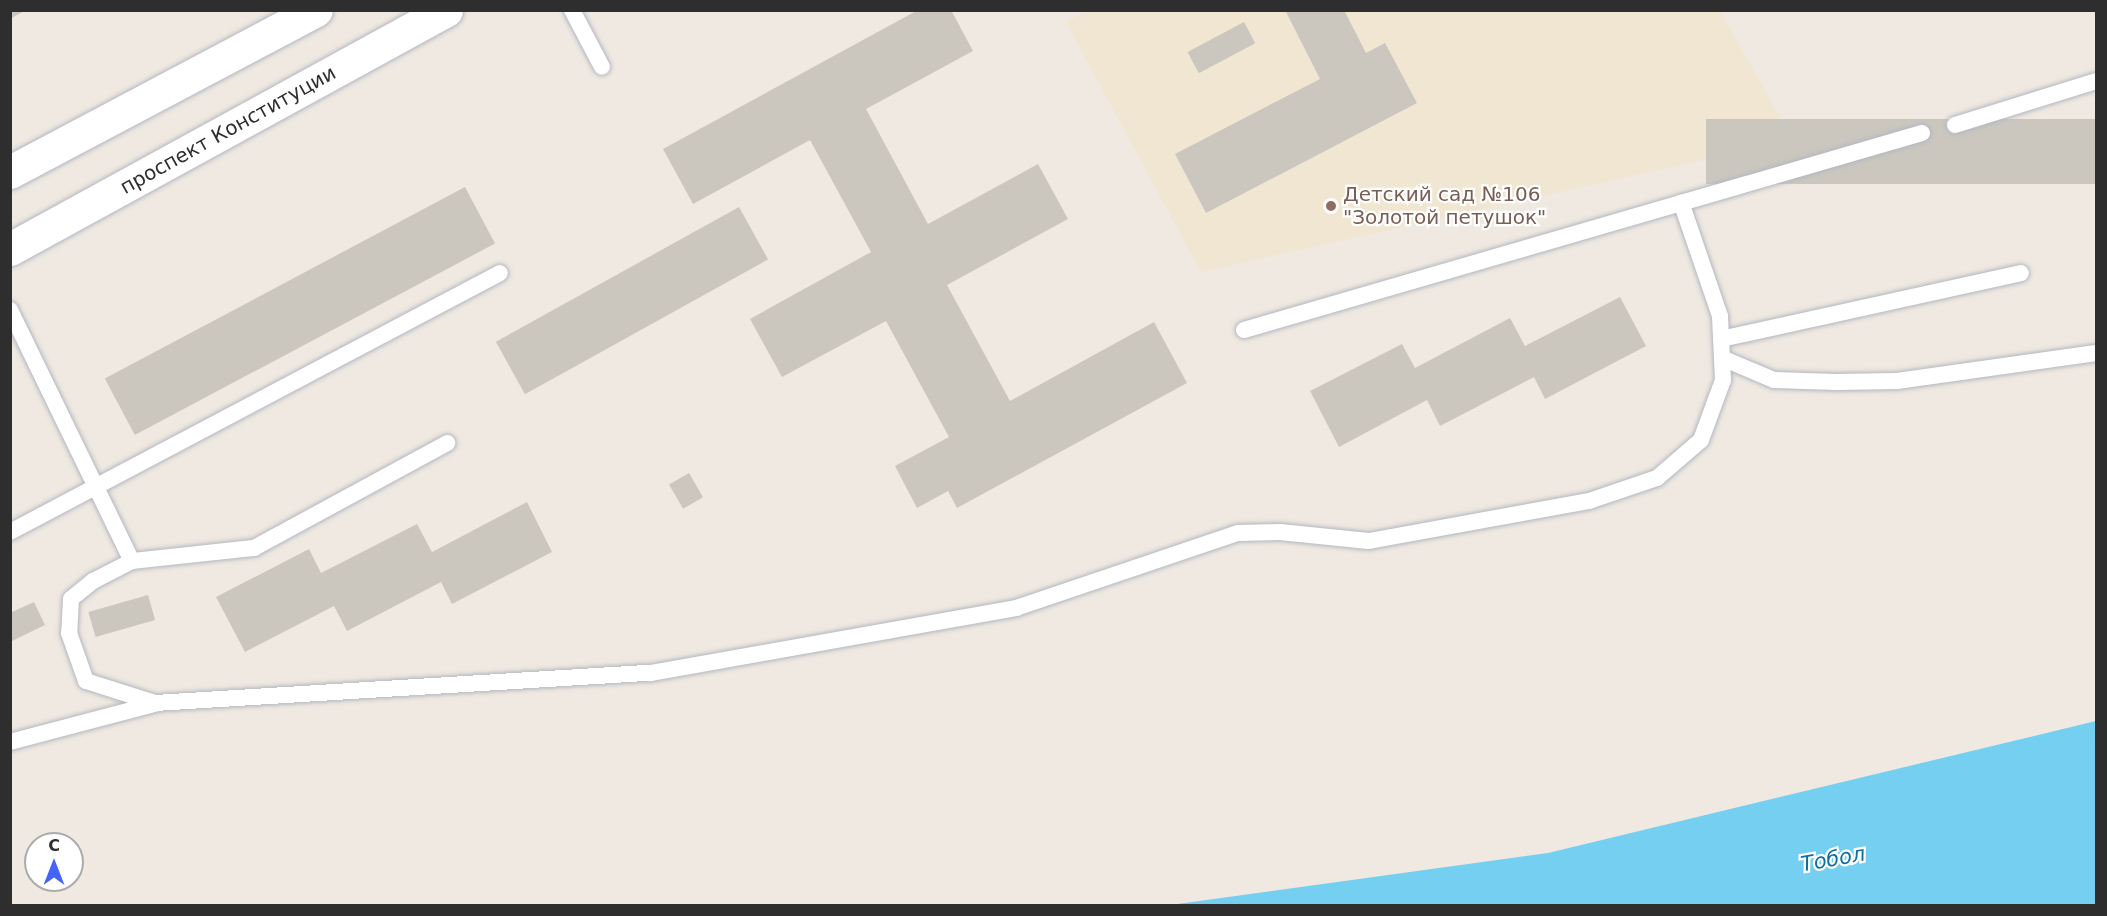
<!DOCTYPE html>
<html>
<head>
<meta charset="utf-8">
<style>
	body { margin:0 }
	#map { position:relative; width:2107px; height:916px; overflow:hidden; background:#efe9e1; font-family:"DejaVu Sans",sans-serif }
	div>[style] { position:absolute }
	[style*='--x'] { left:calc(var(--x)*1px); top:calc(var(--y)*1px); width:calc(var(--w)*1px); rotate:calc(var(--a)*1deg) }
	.education>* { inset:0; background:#f0e6d1 }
	.water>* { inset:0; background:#75cff0 }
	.building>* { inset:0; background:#cbc7bf; transform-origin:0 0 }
	.roads { filter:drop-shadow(0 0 2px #b4b7c1) drop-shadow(0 0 2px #b4b7c1) }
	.lane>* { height:16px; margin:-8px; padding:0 8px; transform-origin:8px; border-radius:8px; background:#fff }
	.secondary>* { height:33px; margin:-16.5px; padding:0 16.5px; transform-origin:16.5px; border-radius:16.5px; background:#fff }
	.dots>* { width:16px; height:16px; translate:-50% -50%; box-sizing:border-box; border:3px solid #fff; border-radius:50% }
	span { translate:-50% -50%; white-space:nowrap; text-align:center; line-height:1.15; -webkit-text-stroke:4.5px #fff; paint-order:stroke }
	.street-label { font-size:20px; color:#2e2e2e }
	.education-label { font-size:20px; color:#785e54 }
	.left { translate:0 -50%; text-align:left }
	.water-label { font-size:21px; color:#0d6fa3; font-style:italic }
	.frame { position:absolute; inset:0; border:12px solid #2e2e2e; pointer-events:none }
	.north { position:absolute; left:24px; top:832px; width:60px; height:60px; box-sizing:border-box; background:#fff; border:2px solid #ababab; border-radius:50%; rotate:0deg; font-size:16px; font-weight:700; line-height:24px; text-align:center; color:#2e2e2e }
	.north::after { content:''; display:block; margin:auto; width:21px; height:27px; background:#4264fb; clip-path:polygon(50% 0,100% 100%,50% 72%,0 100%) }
</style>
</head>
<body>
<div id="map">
	<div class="education">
		<div style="clip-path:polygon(1088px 10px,1720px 11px,1793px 140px,1201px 272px,1066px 22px)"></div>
	</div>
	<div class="water">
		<div style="clip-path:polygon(2096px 721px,2096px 905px,1170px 905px,1548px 853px)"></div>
	</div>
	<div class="building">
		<div style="clip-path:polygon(10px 10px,26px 10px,10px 19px)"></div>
		<div style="clip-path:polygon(918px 10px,951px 10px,973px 51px,866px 109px,928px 224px,1038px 164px,1068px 219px,947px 285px,1010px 401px,1154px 322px,1187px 383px,957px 508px,948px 491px,917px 508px,895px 466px,949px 437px,886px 321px,782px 377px,750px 319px,871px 252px,810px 140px,693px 204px,663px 149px)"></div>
		<div style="clip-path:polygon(1285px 10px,1344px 10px,1366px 53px,1385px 43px,1417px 103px,1206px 213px,1175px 154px,1320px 79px)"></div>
		<div style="left:1244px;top:22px;width:24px;height:64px;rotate:62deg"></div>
		<div style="left:2096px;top:119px;width:65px;height:390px;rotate:90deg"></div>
		<div style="left:465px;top:187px;width:64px;height:408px;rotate:62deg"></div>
		<div style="left:739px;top:207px;width:60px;height:278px;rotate:61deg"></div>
		<div style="clip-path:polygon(1620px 297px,1646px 346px,1545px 399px,1534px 377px,1440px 426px,1427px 400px,1339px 447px,1310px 391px,1402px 344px,1415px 368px,1510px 318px,1525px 346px)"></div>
		<div style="left:689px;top:473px;width:28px;height:23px;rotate:60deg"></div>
		<div style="clip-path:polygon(527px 502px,552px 552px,452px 604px,441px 582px,347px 631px,334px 606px,245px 652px,216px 597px,309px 549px,321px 573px,417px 524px,432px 552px)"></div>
		<div style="left:148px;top:595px;width:26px;height:62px;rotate:74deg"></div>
		<div style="clip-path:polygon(34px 602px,45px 625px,12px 641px,10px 613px)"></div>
	</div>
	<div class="roads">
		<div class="lane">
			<div style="--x:572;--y:10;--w:64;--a:62.2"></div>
			<div style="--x:1955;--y:125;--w:148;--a:-17.3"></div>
			<div style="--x:10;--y:310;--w:279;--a:64.1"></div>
			<div style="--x:132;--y:561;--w:123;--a:-6.1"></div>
			<div style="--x:254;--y:548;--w:220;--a:-28.5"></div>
			<div style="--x:1244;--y:330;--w:706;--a:-16.2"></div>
			<div style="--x:1721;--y:339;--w:307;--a:-12.4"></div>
			<div style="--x:1722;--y:358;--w:56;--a:22.9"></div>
			<div style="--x:1774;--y:380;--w:62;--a:1.8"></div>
			<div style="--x:1836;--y:382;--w:61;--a:-0.9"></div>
			<div style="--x:1897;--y:381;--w:201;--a:-8"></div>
			<div style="--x:10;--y:532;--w:554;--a:-27.86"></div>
			<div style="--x:132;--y:561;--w:44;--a:152.9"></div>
			<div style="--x:93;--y:581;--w:28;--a:141"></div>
			<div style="--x:71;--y:599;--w:34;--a:93"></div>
			<div style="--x:69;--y:633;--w:51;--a:70.5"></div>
			<div style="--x:86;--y:681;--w:72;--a:17.7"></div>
			<div style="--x:155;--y:703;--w:497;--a:-3.5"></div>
			<div style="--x:651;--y:673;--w:371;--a:-10.1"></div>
			<div style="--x:1016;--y:608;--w:234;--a:-18.7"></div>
			<div style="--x:1238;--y:533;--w:42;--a:-1.4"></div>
			<div style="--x:1280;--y:532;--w:89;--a:5.8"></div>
			<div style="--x:1369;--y:541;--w:224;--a:-10.3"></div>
			<div style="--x:1589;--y:501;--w:72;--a:-18.7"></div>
			<div style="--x:1657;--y:478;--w:58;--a:-40.8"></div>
			<div style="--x:1701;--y:440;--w:64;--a:-69.9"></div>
			<div style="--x:1723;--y:380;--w:64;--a:-92.7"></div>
			<div style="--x:1720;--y:316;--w:120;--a:-108.9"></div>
			<div style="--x:10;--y:742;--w:149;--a:-14.8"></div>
		</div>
		<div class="secondary">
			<div style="--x:10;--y:172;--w:346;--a:-27.9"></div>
			<div style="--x:10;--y:249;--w:497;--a:-28.7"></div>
		</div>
	</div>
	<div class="dots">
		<div style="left:1331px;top:206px;background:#8d6e63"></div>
	</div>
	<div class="street-label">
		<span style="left:228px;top:130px;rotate:-29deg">проспект Конституции</span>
	</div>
	<div class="education-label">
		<span class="left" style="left:1343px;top:206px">Детский сад №106<br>"Золотой петушок"</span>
	</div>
	<div class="water-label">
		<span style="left:1833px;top:859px;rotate:-10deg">Тобол</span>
	</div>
	<div class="frame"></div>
	<div class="north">С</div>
</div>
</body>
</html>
